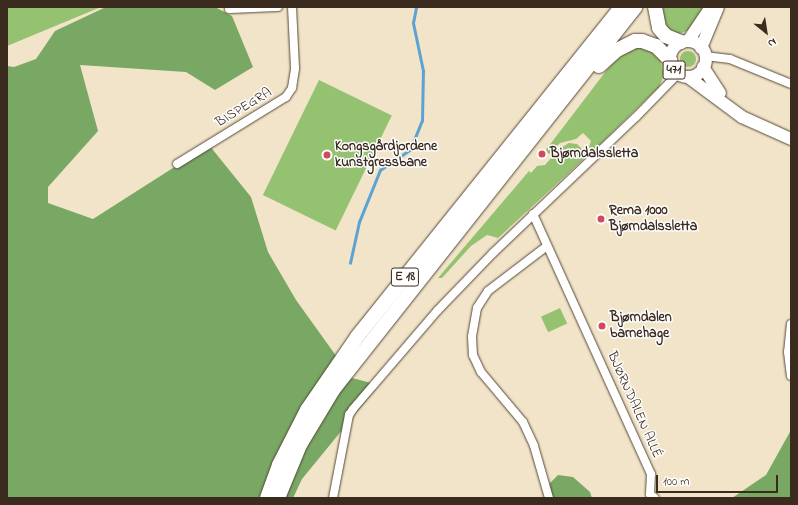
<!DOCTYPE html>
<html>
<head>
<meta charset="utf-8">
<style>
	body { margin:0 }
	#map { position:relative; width:798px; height:505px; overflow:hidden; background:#f1e4c8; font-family:"Indie Flower",sans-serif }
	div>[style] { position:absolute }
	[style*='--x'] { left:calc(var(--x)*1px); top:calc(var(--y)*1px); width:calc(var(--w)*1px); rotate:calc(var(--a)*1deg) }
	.green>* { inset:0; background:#95c271; transform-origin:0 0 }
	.round { border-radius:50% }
	.forest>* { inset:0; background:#78a863 }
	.stream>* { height:2.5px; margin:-1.25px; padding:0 1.25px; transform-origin:1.25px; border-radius:1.25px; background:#5da2d2 }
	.roads { filter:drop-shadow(0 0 1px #564638) drop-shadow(0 0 1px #564638) }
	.street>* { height:8px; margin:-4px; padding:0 4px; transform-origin:4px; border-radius:4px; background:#fff }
	.primary>* { height:12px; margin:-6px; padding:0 6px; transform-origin:6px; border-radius:6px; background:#fff }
	.primary>.ring { margin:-6px; padding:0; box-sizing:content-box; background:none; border:12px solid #fff; border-radius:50% }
	.highway>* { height:14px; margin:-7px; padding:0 7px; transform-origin:7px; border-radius:7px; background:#fff }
	.dots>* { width:11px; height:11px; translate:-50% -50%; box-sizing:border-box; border:2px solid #fff; border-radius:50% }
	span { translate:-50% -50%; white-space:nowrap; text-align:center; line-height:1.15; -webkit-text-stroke:3px #fff; paint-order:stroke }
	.shield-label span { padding:1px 3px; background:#fff; border:1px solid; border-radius:3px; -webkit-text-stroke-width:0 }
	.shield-label { font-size:13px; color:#3b2a1e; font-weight:700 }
	.street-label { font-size:14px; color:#3b2a1e }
	.poi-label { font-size:14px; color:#3b2a1e; font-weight:700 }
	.left { translate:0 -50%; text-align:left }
	.frame { position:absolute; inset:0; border:8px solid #3b2a1e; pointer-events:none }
	.north { position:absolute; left:746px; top:12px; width:40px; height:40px; -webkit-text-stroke:3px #fff; paint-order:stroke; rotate:150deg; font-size:11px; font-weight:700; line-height:16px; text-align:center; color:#3b2a1e }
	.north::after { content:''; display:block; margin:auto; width:14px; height:18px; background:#3b2a1e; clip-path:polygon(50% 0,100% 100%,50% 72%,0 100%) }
	.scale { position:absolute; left:656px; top:475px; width:122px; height:18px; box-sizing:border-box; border:2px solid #3b2a1e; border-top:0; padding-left:5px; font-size:12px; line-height:14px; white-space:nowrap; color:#3b2a1e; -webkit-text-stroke:3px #fff; paint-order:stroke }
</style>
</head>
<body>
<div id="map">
	<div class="green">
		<div style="clip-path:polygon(7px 7px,101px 7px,7px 46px)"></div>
		<div style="clip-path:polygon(660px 7px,707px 7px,689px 30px,679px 34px,665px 27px)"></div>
		<div style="clip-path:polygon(636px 46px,649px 48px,660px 59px,664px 75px,659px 87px,593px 151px,589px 147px,591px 141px,583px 133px,576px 139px,560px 143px,549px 154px,545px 151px,619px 54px)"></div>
		<div class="round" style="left:680px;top:51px;width:16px;height:16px"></div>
		<div style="left:319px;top:80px;width:81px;height:128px;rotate:26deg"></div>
		<div style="clip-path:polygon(569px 143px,577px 144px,588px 155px,498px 238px,487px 235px,471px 246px,442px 278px,438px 278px,529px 171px,531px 173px,537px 166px,545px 165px,559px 149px)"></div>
		<div style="left:560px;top:308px;width:17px;height:21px;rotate:65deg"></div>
	</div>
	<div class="forest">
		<div style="clip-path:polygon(106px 7px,215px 7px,232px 16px,253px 67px,215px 90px,186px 72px,80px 65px,98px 131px,48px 187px,48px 203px,93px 219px,209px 145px,251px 197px,268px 252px,296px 300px,352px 378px,379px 385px,302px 479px,293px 498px,7px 498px,7px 66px,14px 67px,36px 59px,55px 31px)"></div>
		<div style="clip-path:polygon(791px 430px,791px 498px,732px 498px,766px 475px)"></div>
		<div style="clip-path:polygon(558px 475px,573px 477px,590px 492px,592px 498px,547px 498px,545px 488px)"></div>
	</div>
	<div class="stream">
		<div style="--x:350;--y:263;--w:42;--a:-77.6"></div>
		<div style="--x:359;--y:222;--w:56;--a:-68"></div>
		<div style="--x:380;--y:170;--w:36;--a:-34"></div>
		<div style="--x:410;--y:150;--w:31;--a:-68"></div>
		<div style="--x:422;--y:121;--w:50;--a:-88.9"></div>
		<div style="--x:423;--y:71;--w:49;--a:-101.8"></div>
		<div style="--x:413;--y:23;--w:16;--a:-79"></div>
	</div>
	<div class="roads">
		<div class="street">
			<div style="--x:229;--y:9;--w:49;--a:-2.3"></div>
			<div style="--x:705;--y:56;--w:25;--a:7"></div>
			<div style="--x:730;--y:59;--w:66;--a:22.3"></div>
			<div style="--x:177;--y:164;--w:128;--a:-31.6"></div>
			<div style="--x:286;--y:97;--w:11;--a:-56"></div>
			<div style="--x:292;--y:88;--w:20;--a:-81"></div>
			<div style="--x:295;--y:68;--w:61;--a:-92.8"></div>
			<div style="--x:533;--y:214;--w:286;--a:65.6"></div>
			<div style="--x:651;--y:474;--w:20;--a:93"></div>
			<div style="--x:650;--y:494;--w:6;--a:39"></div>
			<div style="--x:547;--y:246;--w:74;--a:142.7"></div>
			<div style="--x:488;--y:291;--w:20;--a:123"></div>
			<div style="--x:477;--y:308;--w:29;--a:100"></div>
			<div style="--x:472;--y:337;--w:18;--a:87"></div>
			<div style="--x:473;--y:355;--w:19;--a:65"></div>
			<div style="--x:481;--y:372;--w:65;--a:50"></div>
			<div style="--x:523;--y:422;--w:26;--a:65"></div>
			<div style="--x:534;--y:446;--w:54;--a:73.9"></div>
			<div style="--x:791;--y:324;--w:28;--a:96"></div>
			<div style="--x:788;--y:352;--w:24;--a:83"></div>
			<div style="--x:333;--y:498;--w:85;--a:-79.1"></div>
			<div style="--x:349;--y:415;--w:7;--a:-56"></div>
			<div style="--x:353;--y:409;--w:130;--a:-49.4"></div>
			<div style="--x:438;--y:310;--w:79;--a:-46"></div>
			<div style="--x:493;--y:253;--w:197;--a:-43.6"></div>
			<div style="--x:636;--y:117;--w:60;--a:-45.7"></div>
		</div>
		<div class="primary">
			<div style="--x:688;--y:41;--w:40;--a:-56"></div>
			<div class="ring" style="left:670px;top:41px;width:24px;height:24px"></div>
			<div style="--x:701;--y:48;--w:44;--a:-67.5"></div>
			<div style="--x:703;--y:67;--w:31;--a:57"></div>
			<div style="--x:688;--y:77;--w:67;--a:36.5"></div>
			<div style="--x:742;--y:117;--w:54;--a:24.2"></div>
		</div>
		<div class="highway">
			<div style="--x:655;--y:7;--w:21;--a:79"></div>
			<div style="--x:659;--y:28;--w:11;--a:49"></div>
			<div style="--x:666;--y:36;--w:16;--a:22"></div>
			<div style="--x:599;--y:66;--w:24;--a:-42"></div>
			<div style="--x:617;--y:50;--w:20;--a:-27"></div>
			<div style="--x:635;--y:41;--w:7;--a:0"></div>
			<div style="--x:642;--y:41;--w:15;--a:20"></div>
			<div style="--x:656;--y:46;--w:20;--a:45"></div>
			<div style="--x:267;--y:498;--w:35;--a:-70"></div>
			<div style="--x:279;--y:465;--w:62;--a:-63"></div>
			<div style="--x:307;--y:410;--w:88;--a:-55.6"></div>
			<div style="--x:357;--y:337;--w:423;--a:-51.3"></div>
			<div style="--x:278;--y:498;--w:57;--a:-67.5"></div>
			<div style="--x:300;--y:445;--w:64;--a:-59"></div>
			<div style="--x:333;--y:390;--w:488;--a:-51.7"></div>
		</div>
	</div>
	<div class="dots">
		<div style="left:542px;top:154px;background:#d1495b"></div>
		<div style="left:327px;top:155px;background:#d1495b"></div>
		<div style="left:601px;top:219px;background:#d1495b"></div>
		<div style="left:602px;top:326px;background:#d1495b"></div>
	</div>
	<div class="shield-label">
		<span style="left:674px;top:70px">471</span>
		<span style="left:405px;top:277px">E 18</span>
	</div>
	<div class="street-label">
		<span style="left:244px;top:108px;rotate:-31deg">BISPEGRA</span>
		<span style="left:634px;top:405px;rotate:66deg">BJØRNDALEN ALLÉ</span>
	</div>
	<div class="poi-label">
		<span class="left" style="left:335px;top:155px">Kongsgårdjordene<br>kunstgressbane</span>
		<span class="left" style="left:550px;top:154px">Bjørndalssletta</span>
		<span class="left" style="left:609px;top:219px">Rema 1000<br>Bjørndalssletta</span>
		<span class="left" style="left:610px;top:326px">Bjørndalen<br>barnehage</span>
	</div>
	<div class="frame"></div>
	<div class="north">N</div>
	<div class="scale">100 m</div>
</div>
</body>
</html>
